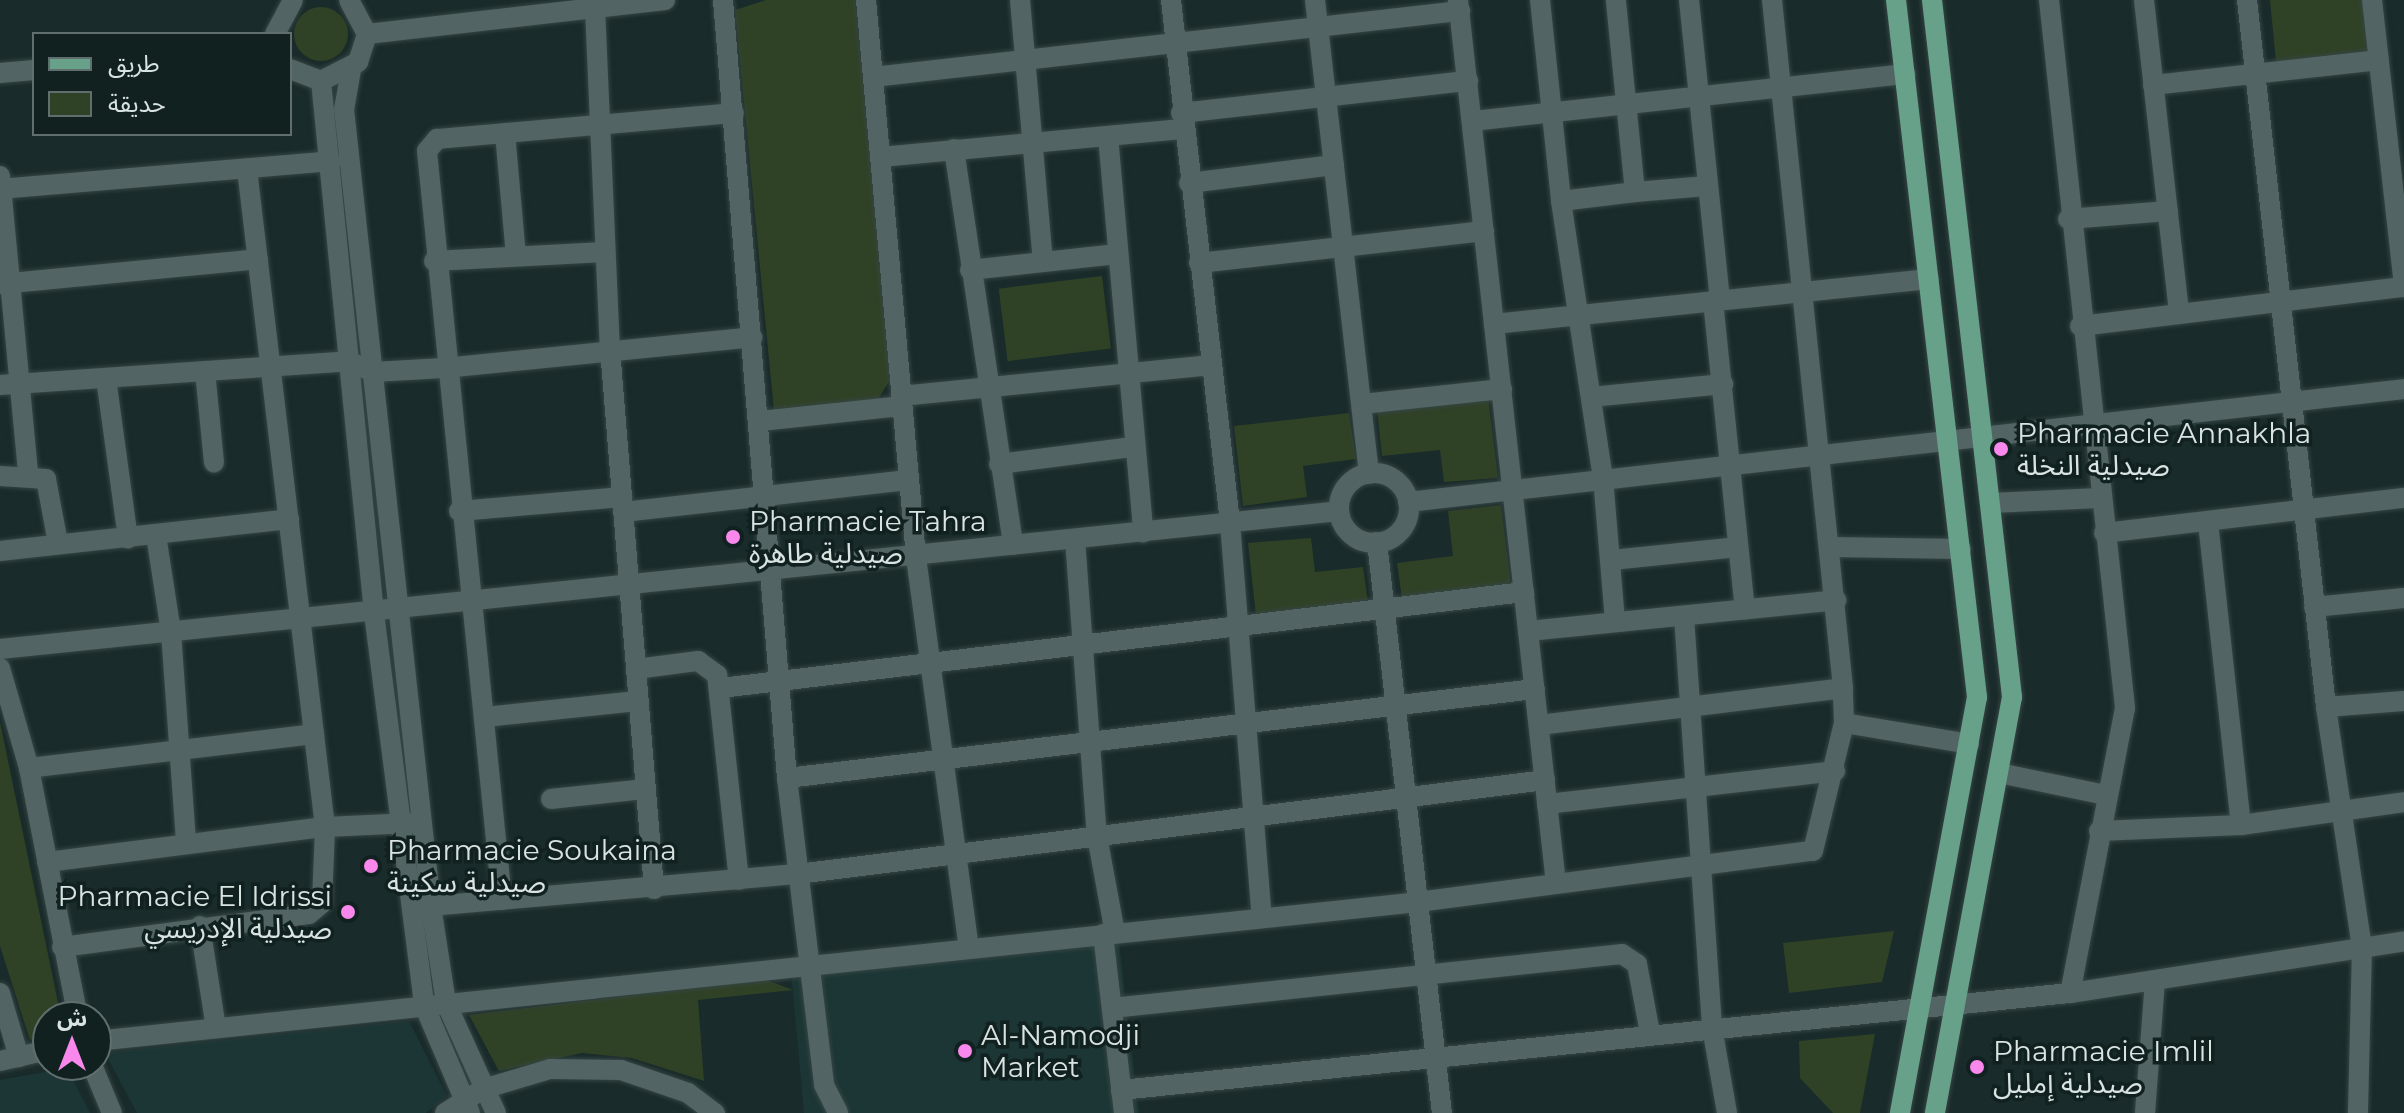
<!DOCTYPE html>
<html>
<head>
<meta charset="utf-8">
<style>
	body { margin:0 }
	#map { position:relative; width:2404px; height:1113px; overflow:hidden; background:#192b2a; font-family:Montserrat,"Noto Sans Arabic",sans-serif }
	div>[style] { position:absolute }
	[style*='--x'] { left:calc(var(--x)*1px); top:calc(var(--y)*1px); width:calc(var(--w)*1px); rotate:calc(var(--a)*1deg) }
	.built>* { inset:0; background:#1b3635 }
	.green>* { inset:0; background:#304226; transform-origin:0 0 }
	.round { border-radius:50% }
	.roads { filter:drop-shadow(0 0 2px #364544) drop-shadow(0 0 2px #364544) }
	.minor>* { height:20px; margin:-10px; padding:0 10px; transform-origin:10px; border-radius:10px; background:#526564 }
	.minor>.ring { margin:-10px; padding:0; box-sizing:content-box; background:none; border:20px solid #526564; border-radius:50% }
	.major>* { height:20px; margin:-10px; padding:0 10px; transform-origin:10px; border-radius:10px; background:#68a18a }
	.dots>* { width:22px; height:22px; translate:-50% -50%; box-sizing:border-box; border:4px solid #102120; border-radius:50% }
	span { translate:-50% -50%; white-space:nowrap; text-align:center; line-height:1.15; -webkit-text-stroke:7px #102120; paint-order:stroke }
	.poi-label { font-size:28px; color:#d8e3e2 }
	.left { translate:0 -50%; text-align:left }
	.right { translate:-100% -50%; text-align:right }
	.legend { position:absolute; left:32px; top:32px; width:260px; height:104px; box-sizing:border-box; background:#102120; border:2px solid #606f6e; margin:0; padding:10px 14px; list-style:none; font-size:24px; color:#d8e3e2 }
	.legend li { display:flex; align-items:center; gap:16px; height:40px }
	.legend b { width:40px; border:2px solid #606f6e }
	.north { position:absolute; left:32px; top:1001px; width:80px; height:80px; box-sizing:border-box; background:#102120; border:2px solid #606f6e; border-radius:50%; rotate:0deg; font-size:22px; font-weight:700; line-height:32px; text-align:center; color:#d8e3e2 }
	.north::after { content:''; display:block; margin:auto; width:28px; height:36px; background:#f888eb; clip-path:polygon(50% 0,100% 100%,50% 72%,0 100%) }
</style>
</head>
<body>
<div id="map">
	<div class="built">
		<div style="clip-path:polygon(1117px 925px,1139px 1113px,804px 1113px,790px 958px)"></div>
		<div style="clip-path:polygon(409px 1021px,447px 1096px,426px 1113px,137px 1113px,105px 1053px)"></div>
		<div style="clip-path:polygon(67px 1068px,90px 1113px,0 1113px,0 1080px)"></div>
	</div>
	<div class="green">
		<div style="clip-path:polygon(766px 0,855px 0,892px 377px,878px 399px,774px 411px,735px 10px)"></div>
		<div style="clip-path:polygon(2270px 0,2362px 0,2368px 53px,2276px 62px)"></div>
		<div class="round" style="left:294px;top:7px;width:54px;height:54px"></div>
		<div style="left:1102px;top:276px;width:73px;height:104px;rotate:83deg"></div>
		<div style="clip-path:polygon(1488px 396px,1498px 478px,1444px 482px,1440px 450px,1382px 456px,1377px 410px)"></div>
		<div style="clip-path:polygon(1349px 413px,1356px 459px,1303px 466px,1307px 497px,1243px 506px,1234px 426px)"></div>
		<div style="clip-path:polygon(1501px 505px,1511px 586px,1402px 599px,1397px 563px,1453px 556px,1448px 511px)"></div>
		<div style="clip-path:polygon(1311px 538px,1315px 572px,1363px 567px,1368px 603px,1256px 616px,1248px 543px)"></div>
		<div style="clip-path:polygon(0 722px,61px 1017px,48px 1017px,48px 1037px,30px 1040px,0 946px)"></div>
		<div style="clip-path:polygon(1894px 931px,1882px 982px,1789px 993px,1783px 943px)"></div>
		<div style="clip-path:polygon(764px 979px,793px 990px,698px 1000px,704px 1081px,632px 1058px,582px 1053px,499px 1071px,469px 1015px)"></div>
		<div style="clip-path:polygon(1875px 1034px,1860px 1113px,1833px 1113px,1800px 1078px,1799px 1041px)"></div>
	</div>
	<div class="roads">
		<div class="minor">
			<div style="--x:723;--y:0;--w:781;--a:85.3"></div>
			<div style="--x:787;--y:778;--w:309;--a:83.1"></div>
			<div style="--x:824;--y:1085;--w:31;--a:63"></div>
			<div style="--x:866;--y:0;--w:559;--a:84.87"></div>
			<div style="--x:916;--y:557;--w:395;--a:82.3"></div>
			<div style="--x:1020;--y:0;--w:263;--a:85"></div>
			<div style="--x:1171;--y:0;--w:526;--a:83.56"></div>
			<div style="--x:1230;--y:523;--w:396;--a:85.4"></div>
			<div style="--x:1315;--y:0;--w:477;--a:83.5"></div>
			<div style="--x:1458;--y:0;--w:889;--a:83.67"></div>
			<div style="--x:1540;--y:0;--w:202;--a:84"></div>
			<div style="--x:1561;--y:201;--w:280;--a:81.4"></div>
			<div style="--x:1603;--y:478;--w:144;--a:85.2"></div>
			<div style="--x:1689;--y:0;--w:302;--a:84.1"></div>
			<div style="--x:2049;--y:0;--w:712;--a:83.87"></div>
			<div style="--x:2125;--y:708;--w:290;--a:100.9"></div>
			<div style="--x:2144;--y:0;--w:316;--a:83.6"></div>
			<div style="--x:2247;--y:0;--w:711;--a:83.62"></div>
			<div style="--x:2326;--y:707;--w:243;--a:81.5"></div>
			<div style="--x:2362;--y:947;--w:166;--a:91.4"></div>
			<div style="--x:2372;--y:0;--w:289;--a:83.6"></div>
			<div style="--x:595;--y:8;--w:341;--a:87.5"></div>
			<div style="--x:610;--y:349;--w:542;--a:85.34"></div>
			<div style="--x:275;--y:34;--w:38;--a:-62"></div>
			<div style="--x:367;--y:34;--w:300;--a:-6.5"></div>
			<div style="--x:290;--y:69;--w:33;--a:21"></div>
			<div style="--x:321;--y:81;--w:42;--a:-27.2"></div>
			<div style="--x:358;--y:62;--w:29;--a:-72"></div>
			<div style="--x:367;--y:34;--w:38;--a:-118"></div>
			<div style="--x:351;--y:70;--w:40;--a:100"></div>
			<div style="--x:344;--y:109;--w:802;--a:83.77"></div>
			<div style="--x:431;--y:906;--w:98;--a:81.2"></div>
			<div style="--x:446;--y:1003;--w:121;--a:65.6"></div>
			<div style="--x:0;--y:73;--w:34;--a:-5"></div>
			<div style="--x:873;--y:77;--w:591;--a:-6.42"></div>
			<div style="--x:321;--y:81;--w:535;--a:84.31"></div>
			<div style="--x:374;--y:613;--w:395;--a:82.7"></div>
			<div style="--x:424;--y:1005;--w:117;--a:66.9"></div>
			<div style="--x:2153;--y:85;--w:227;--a:-6.3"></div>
			<div style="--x:1181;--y:113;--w:289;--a:-6.4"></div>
			<div style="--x:1472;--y:121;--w:436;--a:-6.2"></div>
			<div style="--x:505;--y:133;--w:123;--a:84.9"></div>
			<div style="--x:1108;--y:136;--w:398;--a:84.9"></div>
			<div style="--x:954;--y:149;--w:400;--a:81.5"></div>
			<div style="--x:880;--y:157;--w:304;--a:-5.3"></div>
			<div style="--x:0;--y:176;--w:299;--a:84.6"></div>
			<div style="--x:1189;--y:183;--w:146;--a:-7.1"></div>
			<div style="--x:0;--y:189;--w:332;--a:-4.8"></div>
			<div style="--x:1635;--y:192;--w:72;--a:-4.8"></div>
			<div style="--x:1561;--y:201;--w:75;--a:-6.9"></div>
			<div style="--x:1635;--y:192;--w:193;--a:-95.7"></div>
			<div style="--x:2068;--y:219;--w:100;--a:-4.6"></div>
			<div style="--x:434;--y:261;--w:170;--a:-3"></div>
			<div style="--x:1199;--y:263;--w:287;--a:-6.4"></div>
			<div style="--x:970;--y:270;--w:148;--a:-6.2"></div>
			<div style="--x:0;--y:284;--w:259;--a:-5.5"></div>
			<div style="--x:1713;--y:301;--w:310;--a:84.1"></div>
			<div style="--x:1494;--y:324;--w:437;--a:-5.9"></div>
			<div style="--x:2080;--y:326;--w:326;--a:-6.9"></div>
			<div style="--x:205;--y:371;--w:92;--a:84.4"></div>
			<div style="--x:106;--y:378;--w:162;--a:82.2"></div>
			<div style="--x:0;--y:385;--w:350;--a:-3.9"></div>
			<div style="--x:349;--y:361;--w:26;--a:25"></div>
			<div style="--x:373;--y:372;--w:71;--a:-3.2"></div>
			<div style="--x:444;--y:368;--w:310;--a:-5.7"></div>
			<div style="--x:901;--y:396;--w:312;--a:-5.7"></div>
			<div style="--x:1591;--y:397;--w:133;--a:-5.6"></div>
			<div style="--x:1362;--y:404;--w:141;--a:-6.1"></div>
			<div style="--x:761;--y:421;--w:142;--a:-6.1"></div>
			<div style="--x:999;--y:464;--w:133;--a:-7.3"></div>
			<div class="ring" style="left:1339px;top:473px;width:50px;height:50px"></div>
			<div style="--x:0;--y:476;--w:46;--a:3.7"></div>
			<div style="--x:46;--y:479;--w:65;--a:79.4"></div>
			<div style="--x:1408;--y:502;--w:1002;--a:-6.47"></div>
			<div style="--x:1991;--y:503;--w:109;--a:-2.6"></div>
			<div style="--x:459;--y:511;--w:164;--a:-4.9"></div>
			<div style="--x:623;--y:512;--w:287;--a:-6.4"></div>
			<div style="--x:2208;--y:522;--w:305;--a:83.8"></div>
			<div style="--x:2104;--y:533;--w:302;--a:-6.7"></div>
			<div style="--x:156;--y:535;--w:98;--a:81.2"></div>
			<div style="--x:171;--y:632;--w:211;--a:85.9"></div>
			<div style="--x:1075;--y:539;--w:298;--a:85.8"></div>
			<div style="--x:1097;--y:836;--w:99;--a:79.5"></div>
			<div style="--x:1377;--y:542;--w:575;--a:83.51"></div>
			<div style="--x:1830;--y:547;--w:131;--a:0.9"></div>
			<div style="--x:0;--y:551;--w:291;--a:-6.3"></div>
			<div style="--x:1612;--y:560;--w:127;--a:-5.9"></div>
			<div style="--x:2314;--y:607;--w:90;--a:-5.7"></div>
			<div style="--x:1684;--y:616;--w:412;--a:86.1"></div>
			<div style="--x:1712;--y:1027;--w:87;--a:80.1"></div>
			<div style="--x:1528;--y:631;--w:310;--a:-5.7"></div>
			<div style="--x:0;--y:649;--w:1346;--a:-5.88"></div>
			<div style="--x:0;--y:668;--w:104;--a:73.8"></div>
			<div style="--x:29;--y:768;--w:254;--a:78.9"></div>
			<div style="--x:636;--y:669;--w:63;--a:-7.4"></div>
			<div style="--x:698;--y:661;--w:24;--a:36"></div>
			<div style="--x:717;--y:675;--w:206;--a:83.9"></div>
			<div style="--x:721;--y:688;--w:809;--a:-6.82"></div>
			<div style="--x:2326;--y:707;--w:78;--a:-4.4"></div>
			<div style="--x:485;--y:717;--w:153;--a:-6"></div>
			<div style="--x:1844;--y:723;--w:127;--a:9.5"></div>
			<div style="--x:1539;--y:725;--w:306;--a:-6.9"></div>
			<div style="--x:29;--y:768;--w:287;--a:-6.8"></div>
			<div style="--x:1999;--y:773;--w:109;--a:11.6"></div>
			<div style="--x:787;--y:778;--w:753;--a:-6.79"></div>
			<div style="--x:551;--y:799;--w:95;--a:-6.1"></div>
			<div style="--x:1547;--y:804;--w:290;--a:-6.5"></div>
			<div style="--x:2099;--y:831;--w:142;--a:-2.4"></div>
			<div style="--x:2241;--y:825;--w:165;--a:-8"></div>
			<div style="--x:47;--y:862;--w:280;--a:-7.2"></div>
			<div style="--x:325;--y:827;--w:87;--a:-2.6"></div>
			<div style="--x:502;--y:900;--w:753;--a:-95.72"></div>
			<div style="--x:427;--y:151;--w:16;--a:-50"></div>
			<div style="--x:437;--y:139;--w:298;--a:-5"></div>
			<div style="--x:431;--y:906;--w:368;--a:-5"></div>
			<div style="--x:798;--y:874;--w:753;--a:-7.17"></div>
			<div style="--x:200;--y:926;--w:103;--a:81.1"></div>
			<div style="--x:1103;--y:934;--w:180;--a:83.3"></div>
			<div style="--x:62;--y:947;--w:249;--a:-7.6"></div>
			<div style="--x:309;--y:914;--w:17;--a:-40"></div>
			<div style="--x:322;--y:903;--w:76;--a:-87.7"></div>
			<div style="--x:325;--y:827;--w:663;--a:-96.76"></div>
			<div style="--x:0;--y:993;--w:67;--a:73.5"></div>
			<div style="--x:1112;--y:1008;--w:513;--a:-6.04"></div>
			<div style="--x:1622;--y:954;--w:18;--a:34"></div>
			<div style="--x:1637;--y:964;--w:70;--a:79.3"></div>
			<div style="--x:96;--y:1041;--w:1329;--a:-6"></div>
			<div style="--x:1418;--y:902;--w:398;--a:-7.4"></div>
			<div style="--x:1813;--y:851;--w:132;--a:-76.4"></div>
			<div style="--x:1844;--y:723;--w:35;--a:-92"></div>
			<div style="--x:1843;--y:688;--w:692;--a:-95.89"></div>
			<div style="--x:0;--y:1061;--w:49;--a:-12.9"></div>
			<div style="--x:92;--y:1065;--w:52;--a:67.4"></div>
			<div style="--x:1121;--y:1090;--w:954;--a:-5.84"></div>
			<div style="--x:2070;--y:993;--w:338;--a:-8.8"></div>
			<div style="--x:445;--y:1113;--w:45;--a:-32.3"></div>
			<div style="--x:483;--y:1089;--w:70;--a:-16.6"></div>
			<div style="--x:550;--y:1069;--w:71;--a:0.8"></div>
			<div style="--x:621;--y:1070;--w:71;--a:18.9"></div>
			<div style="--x:688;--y:1093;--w:34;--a:37"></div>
			<div style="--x:2145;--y:1113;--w:133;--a:-85.7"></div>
		</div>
		<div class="major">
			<div style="--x:1896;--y:0;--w:702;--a:83.37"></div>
			<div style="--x:1977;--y:697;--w:423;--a:100.5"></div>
			<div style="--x:1932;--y:0;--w:702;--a:83.45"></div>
			<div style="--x:2012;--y:697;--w:423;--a:100.5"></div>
		</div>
	</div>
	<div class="dots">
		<div style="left:2001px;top:449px;background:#f888eb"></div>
		<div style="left:733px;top:537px;background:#f888eb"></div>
		<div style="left:371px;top:866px;background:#f888eb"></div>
		<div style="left:348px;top:912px;background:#f888eb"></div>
		<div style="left:965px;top:1051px;background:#f888eb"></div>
		<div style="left:1977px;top:1067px;background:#f888eb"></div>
	</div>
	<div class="poi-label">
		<span class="left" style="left:2017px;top:449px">Pharmacie Annakhla<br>صيدلية النخلة</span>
		<span class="left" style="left:749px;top:537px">Pharmacie Tahra<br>صيدلية طاهرة</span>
		<span class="left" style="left:387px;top:866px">Pharmacie Soukaina<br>صيدلية سكينة</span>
		<span class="right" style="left:332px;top:912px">Pharmacie El Idrissi<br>صيدلية الإدريسي</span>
		<span class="left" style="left:981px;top:1051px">Al-Namodji<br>Market</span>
		<span class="left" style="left:1993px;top:1067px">Pharmacie Imlil<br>صيدلية إمليل</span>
	</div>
	<ul class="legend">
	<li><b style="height:10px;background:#68a18a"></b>طريق</li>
	<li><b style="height:22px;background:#304226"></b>حديقة</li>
	</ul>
	<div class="north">ش</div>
</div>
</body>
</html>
